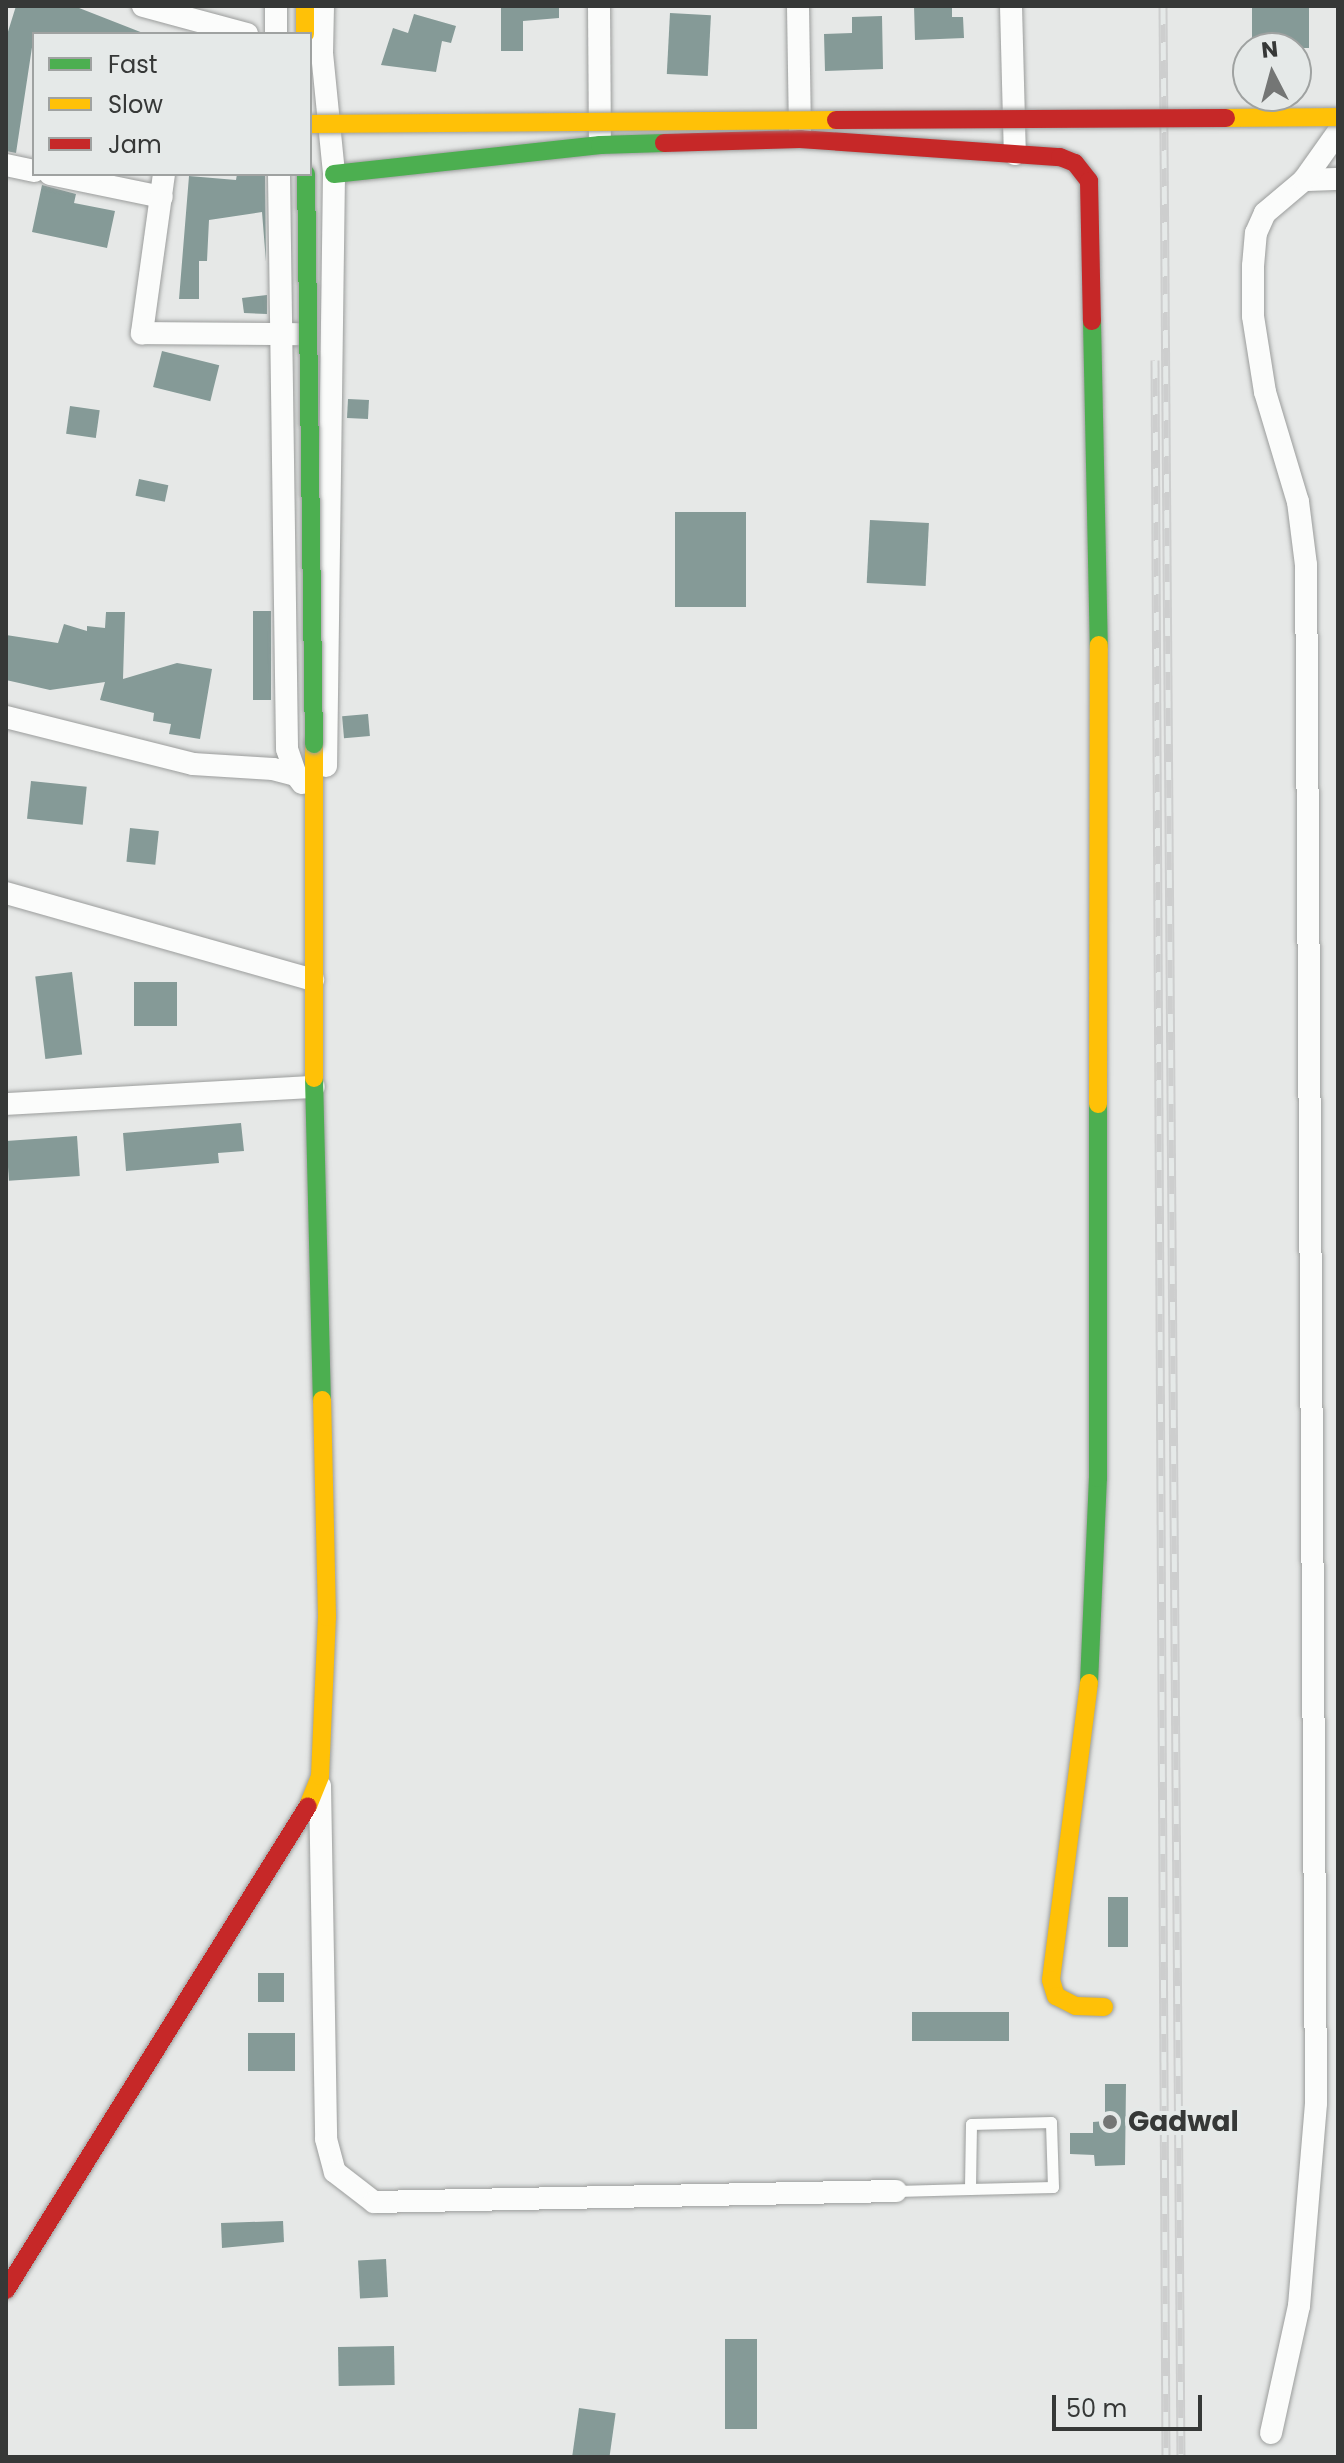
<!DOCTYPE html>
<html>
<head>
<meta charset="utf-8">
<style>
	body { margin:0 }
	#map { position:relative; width:1344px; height:2463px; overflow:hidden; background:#e6e8e7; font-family:Poppins,sans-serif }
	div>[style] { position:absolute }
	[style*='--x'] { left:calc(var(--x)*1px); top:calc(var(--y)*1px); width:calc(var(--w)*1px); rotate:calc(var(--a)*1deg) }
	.building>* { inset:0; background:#859a97; transform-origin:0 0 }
	.roads { filter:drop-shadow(0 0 2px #9b9d9c) drop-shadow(0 0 2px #9b9d9c) }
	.lane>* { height:11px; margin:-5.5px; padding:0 5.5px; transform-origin:5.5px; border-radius:5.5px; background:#fbfcfb }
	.street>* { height:22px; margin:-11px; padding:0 11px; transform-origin:11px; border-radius:11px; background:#fbfcfb }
	.fast>* { height:18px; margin:-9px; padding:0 9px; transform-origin:9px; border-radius:9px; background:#4caf50 }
	.slow>* { height:18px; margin:-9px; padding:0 9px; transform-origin:9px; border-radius:9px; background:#ffc107 }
	.jam>* { height:18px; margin:-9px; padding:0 9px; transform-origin:9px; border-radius:9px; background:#c62828 }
	.rail>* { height:9px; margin-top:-4.5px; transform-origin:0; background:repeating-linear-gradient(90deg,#e5e9e8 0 18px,#cdcece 0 36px); box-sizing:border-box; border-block:2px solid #cdcece }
	.bridges { filter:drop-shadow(0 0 2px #9b9d9c) drop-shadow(0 0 2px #9b9d9c) }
	.fast-bridge>* { height:18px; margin:-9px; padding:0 9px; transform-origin:9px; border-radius:9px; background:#4caf50 }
	.slow-bridge>* { height:18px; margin:-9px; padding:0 9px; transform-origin:9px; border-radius:9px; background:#ffc107 }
	.jam-bridge>* { height:18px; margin:-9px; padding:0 9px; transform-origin:9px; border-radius:9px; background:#c62828 }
	.dots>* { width:22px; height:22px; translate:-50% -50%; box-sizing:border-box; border:4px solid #e5e9e8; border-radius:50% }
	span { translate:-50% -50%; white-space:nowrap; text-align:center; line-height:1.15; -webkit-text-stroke:8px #e5e9e8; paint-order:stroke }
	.poi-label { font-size:28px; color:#363837; font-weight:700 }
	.left { translate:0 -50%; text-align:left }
	.frame { position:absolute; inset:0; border:8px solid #363837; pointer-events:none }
	.legend { position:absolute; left:32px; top:32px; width:280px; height:144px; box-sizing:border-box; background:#e5e9e8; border:2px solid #9fa2a1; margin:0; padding:10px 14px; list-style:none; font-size:24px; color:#363837 }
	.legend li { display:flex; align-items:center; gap:16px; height:40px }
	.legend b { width:40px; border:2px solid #9fa2a1 }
	.north { position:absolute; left:1232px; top:32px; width:80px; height:80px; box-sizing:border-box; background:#e5e9e8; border:2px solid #9fa2a1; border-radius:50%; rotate:354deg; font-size:22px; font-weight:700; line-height:32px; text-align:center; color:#363837 }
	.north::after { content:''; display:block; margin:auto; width:28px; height:36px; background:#747675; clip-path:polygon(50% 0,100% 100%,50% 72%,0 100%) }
	.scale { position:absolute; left:1052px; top:2395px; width:150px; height:36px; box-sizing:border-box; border:4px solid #363837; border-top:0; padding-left:10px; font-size:24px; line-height:28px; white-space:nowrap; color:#363837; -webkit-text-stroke:6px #e5e9e8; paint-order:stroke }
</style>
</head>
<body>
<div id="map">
	<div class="building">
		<div style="clip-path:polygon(16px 6px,74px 6px,143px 33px,34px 34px,16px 153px,6px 151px,6px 38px)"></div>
		<div style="clip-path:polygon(501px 6px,559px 6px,559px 18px,523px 21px,523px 51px,501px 51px)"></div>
		<div style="clip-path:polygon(914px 6px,952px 6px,952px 17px,963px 17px,964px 38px,915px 40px)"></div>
		<div style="left:1252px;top:6px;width:57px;height:42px"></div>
		<div style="left:670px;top:13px;width:41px;height:61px;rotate:3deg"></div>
		<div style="clip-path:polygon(414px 14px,456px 26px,451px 43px,442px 41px,436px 72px,381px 65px,393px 28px,408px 33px)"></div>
		<div style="clip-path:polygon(882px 16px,883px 69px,825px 71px,824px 34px,852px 33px,852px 17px)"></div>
		<div style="clip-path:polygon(237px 174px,265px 174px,266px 262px,262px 212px,209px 220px,207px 261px,199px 261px,199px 299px,179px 299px,189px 176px,236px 180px)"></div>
		<div style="clip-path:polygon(42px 185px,76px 194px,74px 203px,115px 211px,107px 248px,32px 232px)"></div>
		<div style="clip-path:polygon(267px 295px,267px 314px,244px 313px,242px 298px)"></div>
		<div style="left:162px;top:351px;width:59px;height:37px;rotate:14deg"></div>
		<div style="left:348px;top:399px;width:21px;height:19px;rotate:3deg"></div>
		<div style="left:70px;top:406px;width:30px;height:28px;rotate:8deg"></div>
		<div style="left:139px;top:479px;width:30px;height:17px;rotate:12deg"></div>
		<div style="left:675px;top:512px;width:71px;height:95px"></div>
		<div style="left:870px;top:520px;width:59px;height:63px;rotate:3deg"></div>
		<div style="left:253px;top:611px;width:18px;height:89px"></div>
		<div style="clip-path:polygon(106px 612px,125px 612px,123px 679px,177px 663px,212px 669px,200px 739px,169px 734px,171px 724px,153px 721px,154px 713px,100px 700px,105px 682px,50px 690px,6px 680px,6px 635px,58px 643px,64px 624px,87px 631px,87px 626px,105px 628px)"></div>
		<div style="left:368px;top:714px;width:22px;height:26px;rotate:85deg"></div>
		<div style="left:31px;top:781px;width:56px;height:38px;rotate:6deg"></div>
		<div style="left:130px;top:828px;width:29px;height:34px;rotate:6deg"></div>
		<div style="left:72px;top:972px;width:83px;height:37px;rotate:83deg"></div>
		<div style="left:177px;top:982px;width:44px;height:43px;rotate:90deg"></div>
		<div style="clip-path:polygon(241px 1123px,244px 1151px,218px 1153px,219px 1163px,126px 1171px,123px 1133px)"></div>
		<div style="left:77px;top:1136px;width:40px;height:71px;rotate:86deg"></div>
		<div style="left:1108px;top:1897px;width:20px;height:50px"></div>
		<div style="left:258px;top:1973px;width:26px;height:29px"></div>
		<div style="left:1009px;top:2012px;width:29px;height:97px;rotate:90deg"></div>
		<div style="left:248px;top:2033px;width:47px;height:38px"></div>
		<div style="clip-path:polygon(1105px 2084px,1126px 2084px,1125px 2165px,1095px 2166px,1094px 2155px,1070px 2154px,1070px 2133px,1093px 2133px,1093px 2122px,1105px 2121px)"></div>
		<div style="clip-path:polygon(283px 2221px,284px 2242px,222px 2248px,221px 2223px)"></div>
		<div style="left:386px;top:2259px;width:38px;height:28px;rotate:87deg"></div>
		<div style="left:725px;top:2339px;width:32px;height:90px"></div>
		<div style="left:394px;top:2346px;width:39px;height:56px;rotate:89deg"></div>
		<div style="left:579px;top:2408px;width:37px;height:49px;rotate:8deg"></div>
	</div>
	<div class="roads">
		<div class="lane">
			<div style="--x:896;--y:2191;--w:74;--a:-1.5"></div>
			<div style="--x:970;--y:2189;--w:83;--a:-1.4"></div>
			<div style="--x:1053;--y:2187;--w:65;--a:-91.8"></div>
			<div style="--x:1051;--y:2122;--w:80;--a:178.6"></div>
			<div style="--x:971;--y:2124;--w:65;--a:90.9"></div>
		</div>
		<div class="street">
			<div style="--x:143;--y:6;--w:108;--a:15.1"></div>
			<div style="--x:323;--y:6;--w:47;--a:91.2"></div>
			<div style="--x:322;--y:53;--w:122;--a:84.3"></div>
			<div style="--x:334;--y:174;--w:592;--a:90.77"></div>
			<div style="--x:599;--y:6;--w:129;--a:89.6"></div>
			<div style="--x:798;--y:6;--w:127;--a:89.1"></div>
			<div style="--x:1011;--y:6;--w:148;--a:88.5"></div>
			<div style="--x:276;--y:34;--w:28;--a:-90"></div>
			<div style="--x:6;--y:165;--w:29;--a:12"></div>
			<div style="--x:50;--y:174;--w:114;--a:11.6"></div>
			<div style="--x:164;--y:174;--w:161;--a:97.9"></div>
			<div style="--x:142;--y:333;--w:155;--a:0.4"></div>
			<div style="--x:279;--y:174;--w:575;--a:89.2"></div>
			<div style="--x:287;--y:749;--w:28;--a:71"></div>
			<div style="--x:1304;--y:180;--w:34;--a:-2"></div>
			<div style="--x:6;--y:717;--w:193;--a:14.1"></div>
			<div style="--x:193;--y:764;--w:80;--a:3.6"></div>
			<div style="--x:273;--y:769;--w:24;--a:15"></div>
			<div style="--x:296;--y:775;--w:10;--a:53"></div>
			<div style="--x:6;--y:893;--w:319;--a:15.8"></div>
			<div style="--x:6;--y:1104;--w:308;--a:-3.2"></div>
			<div style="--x:320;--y:1786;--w:353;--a:89"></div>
			<div style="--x:326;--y:2139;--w:34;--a:75"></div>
			<div style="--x:335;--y:2172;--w:49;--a:37.6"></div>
			<div style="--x:374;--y:2202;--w:522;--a:-1.21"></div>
			<div style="--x:1271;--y:2433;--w:130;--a:-77.6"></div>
			<div style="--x:1299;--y:2306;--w:204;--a:-85.2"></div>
			<div style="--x:1316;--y:2103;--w:1538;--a:-90.37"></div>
			<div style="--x:1306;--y:565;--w:64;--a:-97.2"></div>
			<div style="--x:1298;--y:502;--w:115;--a:-106.7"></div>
			<div style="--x:1265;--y:392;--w:77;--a:-99"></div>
			<div style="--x:1253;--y:316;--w:50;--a:-90"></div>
			<div style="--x:1253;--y:266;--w:33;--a:-85"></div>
			<div style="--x:1256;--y:233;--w:22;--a:-66"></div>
			<div style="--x:1265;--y:213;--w:51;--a:-40.2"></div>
			<div style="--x:1304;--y:180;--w:59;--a:-54.7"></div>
		</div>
		<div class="fast">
			<div style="--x:334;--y:174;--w:268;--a:-6.2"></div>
			<div style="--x:600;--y:145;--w:64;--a:-1.8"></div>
			<div style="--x:1092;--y:321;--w:324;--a:88.8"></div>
			<div style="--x:314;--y:1078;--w:322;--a:88.6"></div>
			<div style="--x:1089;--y:1683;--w:205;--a:-87.5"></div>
			<div style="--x:1098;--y:1478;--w:374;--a:-90"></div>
		</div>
		<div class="slow">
			<div style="--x:305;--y:6;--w:28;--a:90"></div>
			<div style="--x:314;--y:744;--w:334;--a:90"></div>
			<div style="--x:1098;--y:1104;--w:459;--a:-89.9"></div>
			<div style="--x:1089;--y:1683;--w:299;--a:97.3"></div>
			<div style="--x:1051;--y:1980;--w:17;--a:73"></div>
			<div style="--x:1056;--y:1996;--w:22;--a:27"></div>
			<div style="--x:1076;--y:2006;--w:28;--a:2"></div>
			<div style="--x:308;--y:1806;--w:32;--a:-68"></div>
			<div style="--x:320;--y:1776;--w:159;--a:-87.5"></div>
			<div style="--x:327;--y:1617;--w:217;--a:-91.3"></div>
		</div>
		<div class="jam">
			<div style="--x:664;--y:143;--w:136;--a:-1.7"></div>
			<div style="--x:800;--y:139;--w:261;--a:4"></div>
			<div style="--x:1060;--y:157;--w:16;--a:22"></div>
			<div style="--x:1075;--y:163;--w:23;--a:52"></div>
			<div style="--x:1089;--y:181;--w:140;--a:88.8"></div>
			<div style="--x:6;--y:2290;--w:570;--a:-58.04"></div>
		</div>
	</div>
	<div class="rail">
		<div style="--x:1163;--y:6;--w:2451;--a:89.58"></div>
		<div style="--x:1155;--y:360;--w:2097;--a:89.7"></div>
	</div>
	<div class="bridges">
		<div class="fast-bridge">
			<div style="--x:306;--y:174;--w:570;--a:89.2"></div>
		</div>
		<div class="slow-bridge">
			<div style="--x:1226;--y:118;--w:112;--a:-0.5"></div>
			<div style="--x:310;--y:124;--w:526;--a:-0.44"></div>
		</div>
		<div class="jam-bridge">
			<div style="--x:836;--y:120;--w:390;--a:-0.3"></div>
		</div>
	</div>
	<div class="dots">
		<div style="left:1110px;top:2122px;background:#747675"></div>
	</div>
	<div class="poi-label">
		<span class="left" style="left:1128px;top:2122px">Gadwal</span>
	</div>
	<div class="frame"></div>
	<ul class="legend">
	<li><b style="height:10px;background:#4caf50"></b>Fast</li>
	<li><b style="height:10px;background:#ffc107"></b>Slow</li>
	<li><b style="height:10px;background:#c62828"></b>Jam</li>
	</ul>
	<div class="north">N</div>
	<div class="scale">50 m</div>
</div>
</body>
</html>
